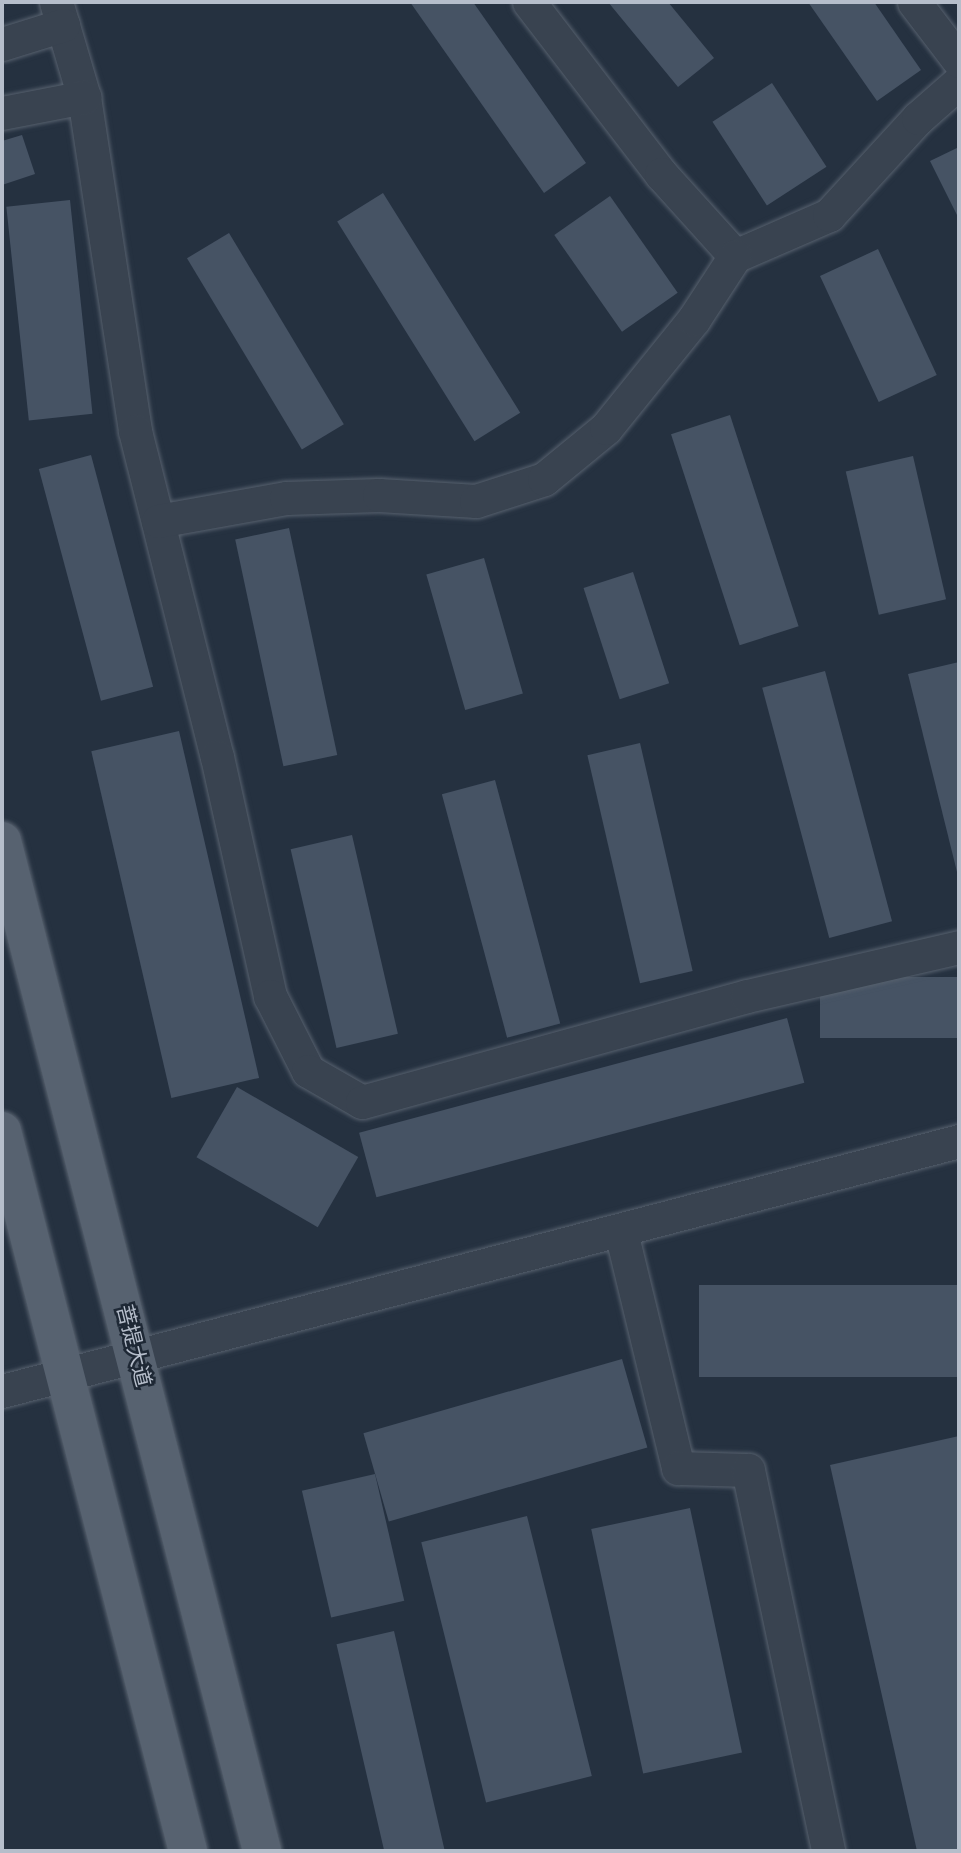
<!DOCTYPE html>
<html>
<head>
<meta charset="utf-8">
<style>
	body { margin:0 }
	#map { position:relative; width:961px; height:1853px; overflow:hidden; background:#253140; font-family:"Varela Round","Noto Sans SC",sans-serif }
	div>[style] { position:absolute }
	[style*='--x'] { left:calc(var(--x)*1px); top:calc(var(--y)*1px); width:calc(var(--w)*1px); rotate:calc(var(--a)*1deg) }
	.building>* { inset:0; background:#465364; transform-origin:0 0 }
	.roads { filter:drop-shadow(0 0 2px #57616e) drop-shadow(0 0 2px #57616e) }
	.minor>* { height:33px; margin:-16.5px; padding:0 16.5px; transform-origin:16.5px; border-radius:16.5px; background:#394350 }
	.major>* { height:38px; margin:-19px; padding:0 19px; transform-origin:19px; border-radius:19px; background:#576270 }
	span { translate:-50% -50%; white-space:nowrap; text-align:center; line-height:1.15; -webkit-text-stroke:5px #1e2835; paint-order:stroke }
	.street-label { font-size:21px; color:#b6becb }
	.frame { position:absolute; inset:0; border:4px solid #b6becb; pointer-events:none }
</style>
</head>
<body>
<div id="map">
	<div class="building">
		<div style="clip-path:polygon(410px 2px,473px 2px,586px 163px,544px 193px)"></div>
		<div style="clip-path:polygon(608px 2px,668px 2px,714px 58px,678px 87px)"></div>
		<div style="clip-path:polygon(808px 2px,874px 2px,921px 70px,877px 101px)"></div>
		<div style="left:772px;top:83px;width:100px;height:71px;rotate:57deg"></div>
		<div style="clip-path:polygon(22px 135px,35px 174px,2px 185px,2px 141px)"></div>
		<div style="clip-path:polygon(959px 147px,959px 219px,930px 161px)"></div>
		<div style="left:383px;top:193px;width:259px;height:54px;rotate:58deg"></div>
		<div style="left:610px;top:196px;width:118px;height:68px;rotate:55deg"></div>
		<div style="left:70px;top:200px;width:215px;height:64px;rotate:84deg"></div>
		<div style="left:229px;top:233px;width:223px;height:49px;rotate:59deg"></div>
		<div style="left:878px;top:249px;width:139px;height:64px;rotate:65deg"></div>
		<div style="left:730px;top:415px;width:222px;height:62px;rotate:72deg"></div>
		<div style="left:91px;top:455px;width:240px;height:54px;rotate:75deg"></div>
		<div style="left:913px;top:456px;width:147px;height:69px;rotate:77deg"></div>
		<div style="left:289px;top:528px;width:232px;height:55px;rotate:78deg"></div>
		<div style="left:484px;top:558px;width:141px;height:60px;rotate:74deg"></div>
		<div style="left:633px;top:572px;width:117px;height:52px;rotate:72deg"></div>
		<div style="clip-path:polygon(959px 662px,959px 876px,958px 876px,908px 674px)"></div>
		<div style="left:825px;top:671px;width:259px;height:65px;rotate:75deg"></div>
		<div style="left:179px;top:731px;width:356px;height:90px;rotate:77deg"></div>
		<div style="left:640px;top:743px;width:234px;height:54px;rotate:77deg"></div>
		<div style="left:495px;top:780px;width:252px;height:55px;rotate:75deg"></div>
		<div style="left:352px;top:835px;width:204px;height:63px;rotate:77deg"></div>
		<div style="left:959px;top:977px;width:61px;height:139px;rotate:90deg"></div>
		<div style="left:787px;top:1018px;width:67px;height:443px;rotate:75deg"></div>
		<div style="left:237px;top:1087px;width:140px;height:81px;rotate:30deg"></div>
		<div style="left:959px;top:1285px;width:92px;height:260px;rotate:90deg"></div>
		<div style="left:622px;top:1359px;width:92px;height:269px;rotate:74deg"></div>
		<div style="clip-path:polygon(959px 1436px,959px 1851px,917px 1851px,830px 1465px)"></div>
		<div style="left:375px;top:1474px;width:130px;height:75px;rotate:77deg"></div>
		<div style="left:690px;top:1508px;width:250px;height:101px;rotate:78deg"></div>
		<div style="left:527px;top:1516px;width:268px;height:109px;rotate:76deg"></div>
		<div style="left:394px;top:1631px;width:226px;height:59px;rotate:77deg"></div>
	</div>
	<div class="roads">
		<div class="minor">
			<div style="--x:56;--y:2;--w:99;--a:73.6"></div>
			<div style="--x:84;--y:97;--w:338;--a:81.3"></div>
			<div style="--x:135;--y:431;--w:336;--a:75.9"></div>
			<div style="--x:217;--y:757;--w:245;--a:77.5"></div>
			<div style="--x:270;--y:996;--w:84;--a:63.1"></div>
			<div style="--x:308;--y:1071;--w:62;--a:29.9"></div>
			<div style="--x:362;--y:1102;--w:399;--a:-15.4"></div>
			<div style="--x:747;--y:996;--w:218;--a:-13"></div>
			<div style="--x:529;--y:2;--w:217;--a:52.5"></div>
			<div style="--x:661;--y:174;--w:110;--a:47.9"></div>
			<div style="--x:735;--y:256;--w:103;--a:-23.6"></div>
			<div style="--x:829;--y:215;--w:132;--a:-47.5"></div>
			<div style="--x:918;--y:118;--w:55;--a:-41.3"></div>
			<div style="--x:914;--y:2;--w:74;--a:52.7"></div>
			<div style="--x:2;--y:44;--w:64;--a:-17.3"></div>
			<div style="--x:2;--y:113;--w:84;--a:-11"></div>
			<div style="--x:158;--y:521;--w:130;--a:-10.2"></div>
			<div style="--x:286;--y:498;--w:93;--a:-1.8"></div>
			<div style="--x:379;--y:495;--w:97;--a:3.5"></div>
			<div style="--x:476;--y:501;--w:71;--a:-17.9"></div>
			<div style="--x:544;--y:479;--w:80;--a:-39.4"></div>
			<div style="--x:606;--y:428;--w:140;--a:-51.1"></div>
			<div style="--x:694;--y:319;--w:75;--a:-56.9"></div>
			<div style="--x:621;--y:1232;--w:243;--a:76.4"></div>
			<div style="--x:678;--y:1468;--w:70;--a:1.6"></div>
			<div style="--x:748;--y:1470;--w:389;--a:78.1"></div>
			<div style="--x:2;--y:1391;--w:989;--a:-14.64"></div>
		</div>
		<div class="major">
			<div style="--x:2;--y:841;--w:1043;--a:75.56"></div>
			<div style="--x:2;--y:1131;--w:744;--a:75.52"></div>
		</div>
	</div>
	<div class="street-label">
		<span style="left:133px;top:1346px;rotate:76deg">菩提大道</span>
	</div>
	<div class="frame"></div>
</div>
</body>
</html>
